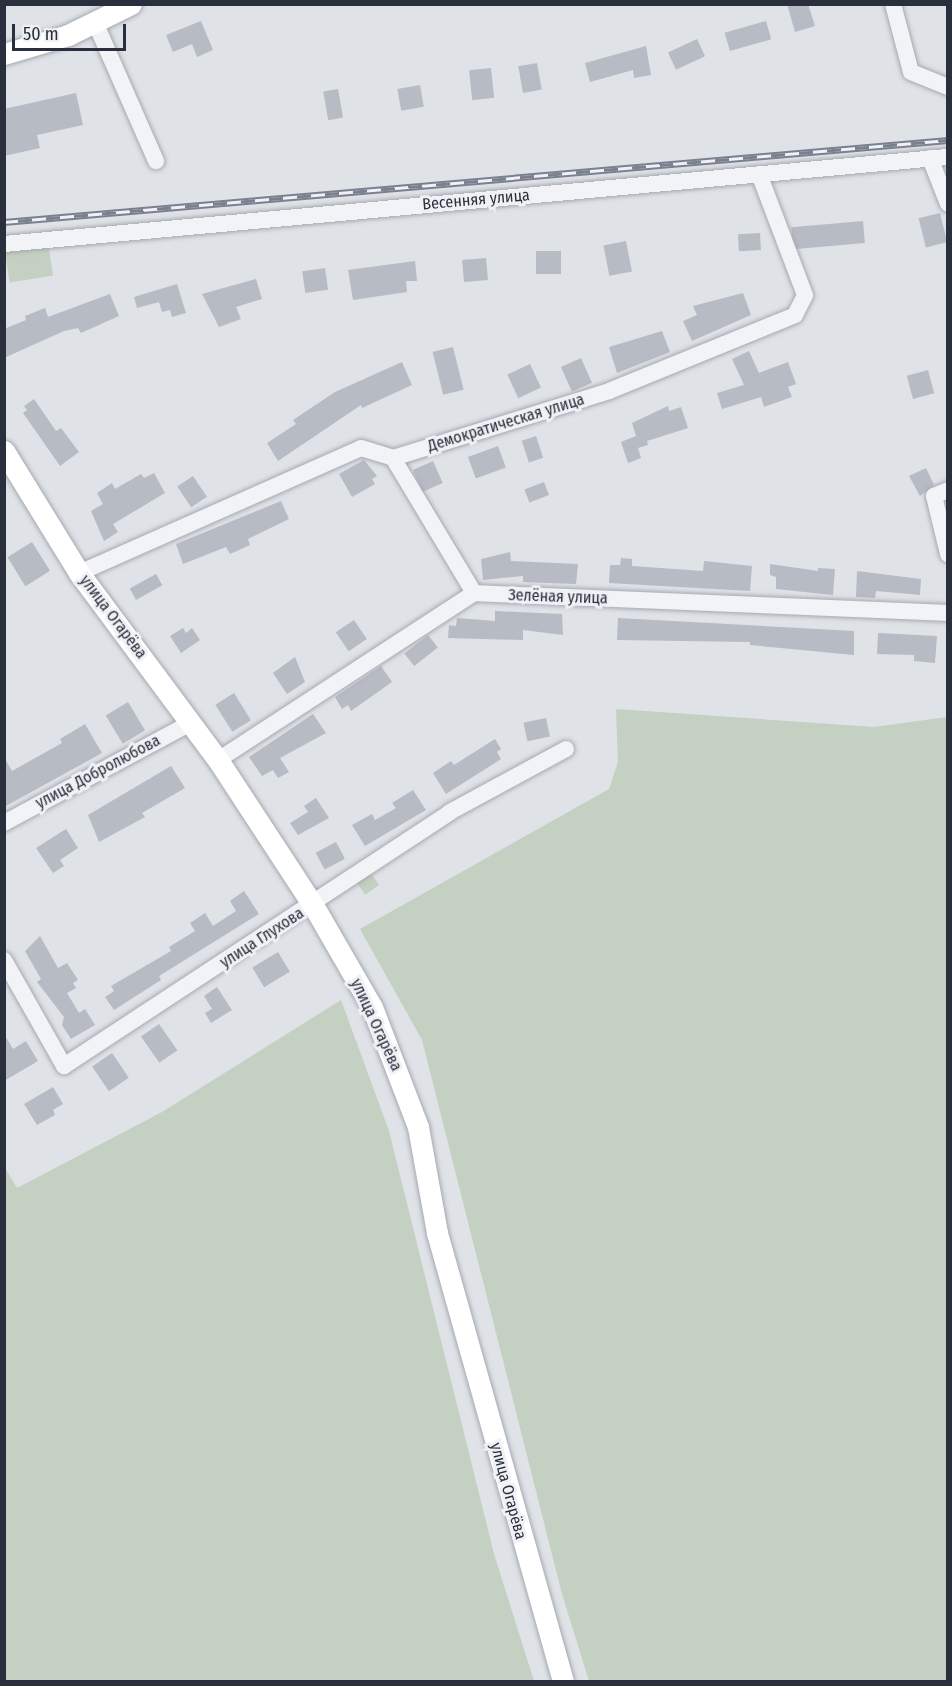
<!DOCTYPE html>
<html>
<head>
<meta charset="utf-8">
<style>
	body { margin:0 }
	#map { position:relative; width:952px; height:1686px; overflow:hidden; background:#dfe2e7; font-family:"Fira Sans Condensed",sans-serif }
	div>[style] { position:absolute }
	[style*='--x'] { left:calc(var(--x)*1px); top:calc(var(--y)*1px); width:calc(var(--w)*1px); rotate:calc(var(--a)*1deg) }
	.green>* { inset:0; background:#c4d0c1; transform-origin:0 0 }
	.building>* { inset:0; background:#b7bbc3; transform-origin:0 0 }
	.roads { filter:drop-shadow(0 0 2px #a5a9b1) drop-shadow(0 0 2px #a5a9b1) }
	.minor>* { height:16px; margin:-8px; padding:0 8px; transform-origin:8px; border-radius:8px; background:#f2f3f6 }
	.major>* { height:21px; margin:-10.5px; padding:0 10.5px; transform-origin:10.5px; border-radius:10.5px; background:#fff }
	.rail>* { height:7px; margin-top:-3.5px; transform-origin:0; background:repeating-linear-gradient(90deg,#eff1f5 0 14px,#7a808f 0 28px); box-sizing:border-box; border-block:2px solid #7a808f }
	span { translate:-50% -50%; white-space:nowrap; text-align:center; line-height:1.15; -webkit-text-stroke:6px #eff1f5; paint-order:stroke }
	.street-label { font-size:16px; color:#2a2f3d }
	.frame { position:absolute; inset:0; border:6px solid #2a2f3d; pointer-events:none }
	.scale { position:absolute; left:12px; top:24px; width:114px; height:27px; box-sizing:border-box; border:3px solid #2a2f3d; border-top:0; padding-left:8px; font-size:18px; line-height:21px; white-space:nowrap; color:#2a2f3d; -webkit-text-stroke:4px #eff1f5; paint-order:stroke }
</style>
</head>
<body>
<div id="map">
	<div class="green">
		<div style="left:48px;top:243px;width:33px;height:44px;rotate:81deg"></div>
		<div style="clip-path:polygon(616px 709px,874px 727px,947px 717px,947px 1681px,589px 1681px,562px 1594px,422px 1040px,360px 929px,609px 789px,618px 762px)"></div>
		<div style="left:370px;top:872px;width:16px;height:17px;rotate:55deg"></div>
		<div style="clip-path:polygon(341px 1000px,389px 1131px,494px 1554px,534px 1681px,5px 1681px,5px 1168px,17px 1188px,162px 1112px)"></div>
	</div>
	<div class="building">
		<div style="clip-path:polygon(787px 4px,808px 4px,815px 26px,795px 32px)"></div>
		<div style="clip-path:polygon(201px 21px,213px 50px,197px 57px,192px 44px,173px 52px,166px 35px)"></div>
		<div style="left:766px;top:21px;width:19px;height:43px;rotate:74deg"></div>
		<div style="left:697px;top:39px;width:19px;height:32px;rotate:65deg"></div>
		<div style="clip-path:polygon(646px 46px,651px 75px,634px 78px,633px 70px,590px 82px,585px 63px)"></div>
		<div style="left:537px;top:63px;width:27px;height:19px;rotate:80deg"></div>
		<div style="left:491px;top:68px;width:30px;height:22px;rotate:84deg"></div>
		<div style="left:420px;top:85px;width:22px;height:23px;rotate:80deg"></div>
		<div style="left:338px;top:89px;width:29px;height:15px;rotate:80deg"></div>
		<div style="clip-path:polygon(76px 93px,83px 125px,37px 135px,40px 148px,4px 156px,4px 109px)"></div>
		<div style="left:940px;top:213px;width:30px;height:22px;rotate:76deg"></div>
		<div style="left:863px;top:221px;width:22px;height:72px;rotate:85deg"></div>
		<div style="left:760px;top:233px;width:17px;height:22px;rotate:87deg"></div>
		<div style="left:626px;top:241px;width:31px;height:23px;rotate:79deg"></div>
		<div style="left:561px;top:251px;width:23px;height:25px;rotate:90deg"></div>
		<div style="left:486px;top:258px;width:22px;height:24px;rotate:85deg"></div>
		<div style="clip-path:polygon(415px 261px,417px 281px,406px 281px,407px 292px,353px 300px,348px 270px)"></div>
		<div style="left:325px;top:268px;width:22px;height:23px;rotate:82deg"></div>
		<div style="clip-path:polygon(256px 279px,262px 299px,236px 307px,241px 319px,219px 327px,202px 294px)"></div>
		<div style="clip-path:polygon(177px 284px,186px 313px,172px 317px,170px 310px,162px 312px,159px 302px,137px 308px,134px 297px)"></div>
		<div style="clip-path:polygon(743px 293px,751px 315px,692px 341px,683px 321px,697px 315px,693px 306px)"></div>
		<div style="clip-path:polygon(110px 294px,119px 316px,81px 333px,78px 328px,64px 331px,4px 358px,4px 329px,26px 320px,25px 316px,45px 308px,48px 317px)"></div>
		<div style="clip-path:polygon(662px 331px,670px 352px,617px 373px,609px 347px)"></div>
		<div style="left:453px;top:347px;width:44px;height:21px;rotate:76deg"></div>
		<div style="clip-path:polygon(749px 351px,759px 373px,788px 362px,796px 384px,788px 387px,792px 397px,764px 407px,761px 397px,722px 409px,717px 393px,744px 385px,732px 359px)"></div>
		<div style="left:581px;top:358px;width:27px;height:22px;rotate:66deg"></div>
		<div style="clip-path:polygon(402px 362px,412px 385px,362px 408px,361px 405px,278px 461px,267px 443px,296px 424px,293px 420px,335px 392px)"></div>
		<div style="left:530px;top:364px;width:26px;height:25px;rotate:65deg"></div>
		<div style="left:928px;top:370px;width:24px;height:22px;rotate:75deg"></div>
		<div style="clip-path:polygon(34px 399px,56px 431px,61px 428px,79px 452px,60px 466px,23px 413px,27px 410px,24px 406px)"></div>
		<div style="clip-path:polygon(668px 406px,669px 411px,681px 407px,688px 428px,647px 441px,648px 445px,638px 448px,641px 458px,628px 463px,621px 442px,636px 436px,632px 423px)"></div>
		<div style="left:536px;top:436px;width:23px;height:15px;rotate:72deg"></div>
		<div style="left:498px;top:446px;width:23px;height:32px;rotate:70deg"></div>
		<div style="clip-path:polygon(364px 460px,377px 476px,372px 479px,375px 484px,352px 497px,339px 474px)"></div>
		<div style="left:433px;top:461px;width:24px;height:22px;rotate:66deg"></div>
		<div style="clip-path:polygon(926px 468px,934px 485px,920px 496px,909px 476px)"></div>
		<div style="clip-path:polygon(154px 473px,165px 493px,113px 524px,118px 532px,104px 541px,91px 511px,103px 504px,97px 493px,112px 483px,115px 489px,141px 474px,144px 478px)"></div>
		<div style="left:193px;top:476px;width:25px;height:19px;rotate:56deg"></div>
		<div style="left:544px;top:482px;width:14px;height:21px;rotate:69deg"></div>
		<div style="clip-path:polygon(281px 501px,289px 519px,248px 539px,250px 545px,230px 554px,226px 547px,183px 564px,176px 544px)"></div>
		<div style="left:32px;top:542px;width:34px;height:29px;rotate:58deg"></div>
		<div style="clip-path:polygon(510px 552px,511px 561px,578px 564px,576px 584px,523px 582px,523px 576px,483px 580px,481px 559px)"></div>
		<div style="clip-path:polygon(621px 558px,632px 559px,632px 566px,703px 571px,704px 561px,752px 566px,750px 591px,609px 583px,610px 565px,620px 565px)"></div>
		<div style="clip-path:polygon(770px 564px,818px 571px,818px 568px,835px 569px,833px 595px,776px 589px,776px 577px,770px 575px)"></div>
		<div style="clip-path:polygon(857px 571px,921px 579px,920px 595px,876px 591px,875px 598px,856px 597px)"></div>
		<div style="left:156px;top:574px;width:13px;height:30px;rotate:61deg"></div>
		<div style="clip-path:polygon(495px 611px,562px 614px,563px 635px,523px 630px,523px 640px,448px 638px,449px 625px,456px 626px,457px 618px,495px 621px)"></div>
		<div style="clip-path:polygon(618px 618px,854px 631px,854px 655px,750px 645px,750px 642px,617px 640px)"></div>
		<div style="left:354px;top:620px;width:23px;height:22px;rotate:56deg"></div>
		<div style="clip-path:polygon(183px 628px,186px 633px,192px 628px,200px 640px,181px 653px,170px 636px)"></div>
		<div style="clip-path:polygon(878px 633px,937px 636px,935px 663px,914px 661px,914px 655px,877px 654px)"></div>
		<div style="left:428px;top:635px;width:16px;height:30px;rotate:52deg"></div>
		<div style="clip-path:polygon(295px 657px,305px 682px,287px 694px,273px 673px)"></div>
		<div style="clip-path:polygon(381px 666px,392px 682px,351px 711px,348px 705px,342px 709px,335px 697px)"></div>
		<div style="left:234px;top:693px;width:32px;height:22px;rotate:58deg"></div>
		<div style="left:128px;top:702px;width:33px;height:26px;rotate:59deg"></div>
		<div style="clip-path:polygon(313px 714px,326px 733px,280px 758px,289px 772px,278px 778px,273px 770px,262px 776px,249px 757px)"></div>
		<div style="left:546px;top:718px;width:19px;height:23px;rotate:78deg"></div>
		<div style="clip-path:polygon(85px 724px,102px 753px,4px 807px,4px 757px,12px 771px,62px 743px,60px 739px)"></div>
		<div style="clip-path:polygon(495px 739px,501px 749px,497px 752px,501px 759px,446px 794px,433px 773px,451px 761px,454px 765px)"></div>
		<div style="clip-path:polygon(171px 766px,185px 788px,142px 813px,145px 817px,99px 842px,88px 815px)"></div>
		<div style="clip-path:polygon(413px 790px,426px 810px,365px 846px,352px 825px,372px 814px,375px 820px,396px 808px,392px 803px)"></div>
		<div style="clip-path:polygon(316px 798px,329px 818px,298px 835px,290px 823px,308px 812px,304px 806px)"></div>
		<div style="clip-path:polygon(66px 829px,78px 848px,60px 860px,64px 866px,53px 873px,36px 848px)"></div>
		<div style="left:336px;top:842px;width:19px;height:23px;rotate:62deg"></div>
		<div style="clip-path:polygon(244px 891px,259px 914px,159px 976px,161px 980px,114px 1010px,105px 997px,114px 991px,111px 986px,171px 951px,169px 947px,195px 931px,190px 923px,205px 913px,213px 926px,236px 911px,230px 901px)"></div>
		<div style="clip-path:polygon(40px 936px,58px 968px,67px 963px,78px 980px,73px 983px,76px 988px,67px 993px,79px 1013px,85px 1009px,95px 1025px,71px 1039px,62px 1025px,64px 1017px,37px 982px,41px 979px,25px 951px)"></div>
		<div style="left:278px;top:952px;width:23px;height:30px;rotate:59deg"></div>
		<div style="clip-path:polygon(217px 987px,232px 1010px,211px 1023px,205px 1013px,212px 1009px,204px 996px)"></div>
		<div style="left:159px;top:1024px;width:32px;height:22px;rotate:55deg"></div>
		<div style="clip-path:polygon(4px 1034px,13px 1049px,26px 1041px,38px 1061px,4px 1081px)"></div>
		<div style="left:112px;top:1053px;width:30px;height:24px;rotate:56deg"></div>
		<div style="clip-path:polygon(53px 1087px,63px 1104px,53px 1110px,55px 1115px,37px 1125px,24px 1104px)"></div>
	</div>
	<div class="roads">
		<div class="minor">
			<div style="--x:893;--y:4;--w:70;--a:75.2"></div>
			<div style="--x:911;--y:72;--w:40;--a:22"></div>
			<div style="--x:95;--y:22;--w:152;--a:66.3"></div>
			<div style="--x:930;--y:158;--w:49;--a:68.6"></div>
			<div style="--x:4;--y:244;--w:948;--a:-5.27"></div>
			<div style="--x:393;--y:458;--w:157;--a:59"></div>
			<div style="--x:948;--y:490;--w:15;--a:157"></div>
			<div style="--x:934;--y:496;--w:60;--a:76.4"></div>
			<div style="--x:79;--y:573;--w:308;--a:-23.9"></div>
			<div style="--x:361;--y:448;--w:34;--a:17"></div>
			<div style="--x:393;--y:458;--w:226;--a:-17.2"></div>
			<div style="--x:609;--y:391;--w:201;--a:-22.2"></div>
			<div style="--x:795;--y:315;--w:22;--a:-63"></div>
			<div style="--x:805;--y:295;--w:129;--a:-110.8"></div>
			<div style="--x:218;--y:760;--w:306;--a:-33.1"></div>
			<div style="--x:474;--y:593;--w:474;--a:2.4"></div>
			<div style="--x:4;--y:823;--w:213;--a:-28.2"></div>
			<div style="--x:4;--y:960;--w:122;--a:60.5"></div>
			<div style="--x:64;--y:1066;--w:462;--a:-33.3"></div>
			<div style="--x:450;--y:812;--w:132;--a:-28.5"></div>
		</div>
		<div class="major">
			<div style="--x:4;--y:54;--w:67;--a:-16.5"></div>
			<div style="--x:68;--y:35;--w:70;--a:-26.2"></div>
			<div style="--x:4;--y:451;--w:143;--a:58.4"></div>
			<div style="--x:79;--y:573;--w:233;--a:53.4"></div>
			<div style="--x:218;--y:760;--w:173;--a:56.8"></div>
			<div style="--x:313;--y:905;--w:118;--a:60"></div>
			<div style="--x:372;--y:1007;--w:129;--a:69"></div>
			<div style="--x:418;--y:1127;--w:108;--a:79.8"></div>
			<div style="--x:437;--y:1233;--w:466;--a:74.3"></div>
		</div>
	</div>
	<div class="rail">
		<div style="--x:4;--y:222;--w:948;--a:-4.96"></div>
	</div>
	<div class="street-label">
		<span style="left:476px;top:200px;rotate:-5deg">Весенняя улица</span>
		<span style="left:506px;top:423px;rotate:-17deg">Демократическая улица</span>
		<span style="left:558px;top:597px;rotate:2deg">Зелёная улица</span>
		<span style="left:113px;top:617px;rotate:53deg">улица Огарёва</span>
		<span style="left:98px;top:772px;rotate:-28deg">улица Добролюбова</span>
		<span style="left:262px;top:938px;rotate:-33deg">улица Глухова</span>
		<span style="left:376px;top:1025px;rotate:65deg">улица Огарёва</span>
		<span style="left:508px;top:1491px;rotate:75deg">улица Огарёва</span>
	</div>
	<div class="frame"></div>
	<div class="scale">50 m</div>
</div>
</body>
</html>
